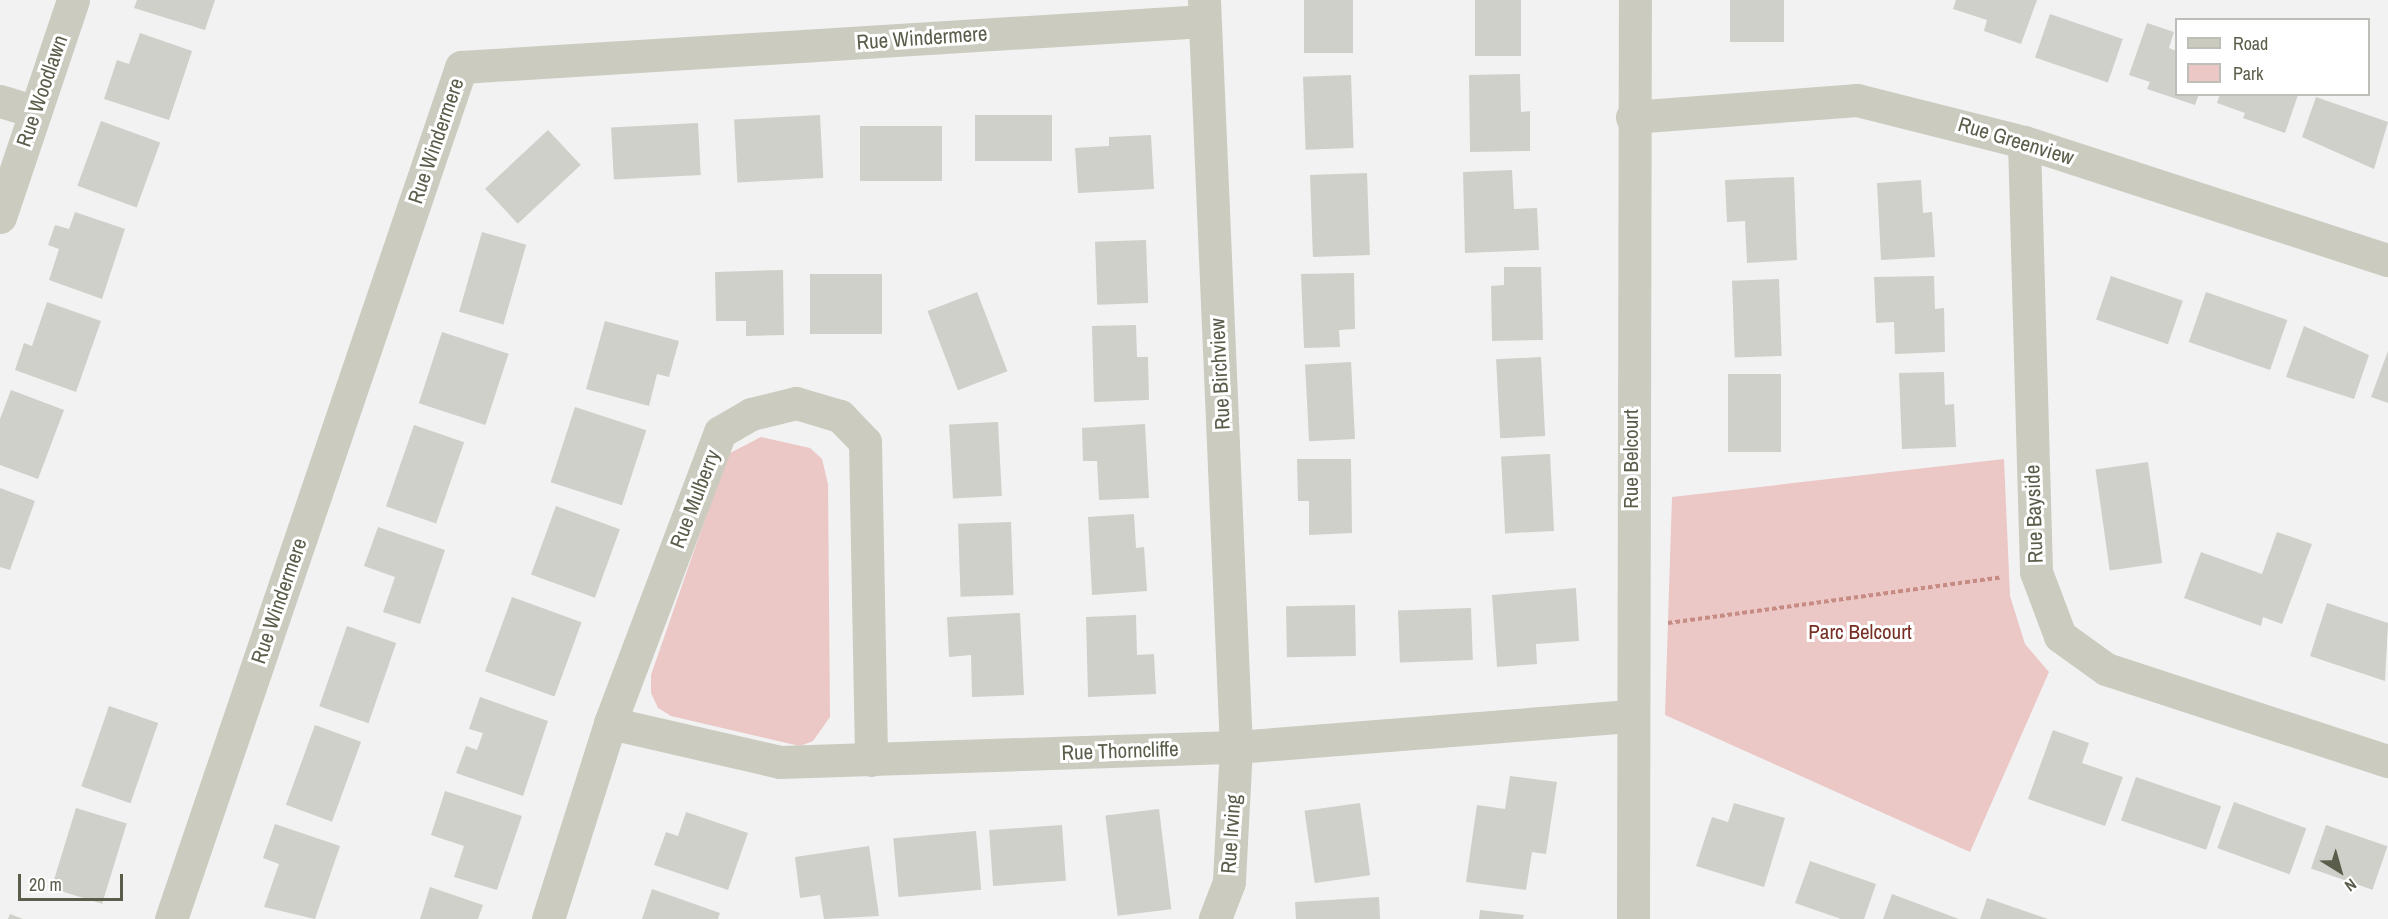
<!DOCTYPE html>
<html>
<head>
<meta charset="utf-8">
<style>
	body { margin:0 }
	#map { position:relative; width:2388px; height:919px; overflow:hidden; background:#f2f2f3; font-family:"Archivo Narrow",sans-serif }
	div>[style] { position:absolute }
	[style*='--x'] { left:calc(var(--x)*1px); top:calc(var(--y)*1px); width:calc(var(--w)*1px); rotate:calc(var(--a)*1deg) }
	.green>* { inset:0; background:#ebc7c6 }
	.building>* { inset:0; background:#ced0c9; transform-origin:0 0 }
	.path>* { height:4px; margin-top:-2px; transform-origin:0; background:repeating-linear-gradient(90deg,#c68b82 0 4.5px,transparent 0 7.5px) }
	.minor>* { height:33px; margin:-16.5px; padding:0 16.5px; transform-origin:16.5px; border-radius:16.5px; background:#cbccbf }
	span { translate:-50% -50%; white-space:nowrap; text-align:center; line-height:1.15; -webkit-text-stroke:6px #fff; paint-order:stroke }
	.street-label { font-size:21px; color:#5b5d4b }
	.park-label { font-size:21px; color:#772e23 }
	.legend { position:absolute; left:2175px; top:18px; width:195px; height:78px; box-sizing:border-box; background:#fff; border:2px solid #bdbeb7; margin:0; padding:8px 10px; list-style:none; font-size:18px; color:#5b5d4b }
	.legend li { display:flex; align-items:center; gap:12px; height:30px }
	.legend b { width:30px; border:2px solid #bdbeb7 }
	.north { position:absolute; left:2310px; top:841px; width:60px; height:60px; -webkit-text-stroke:4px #fff; paint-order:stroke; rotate:143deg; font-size:16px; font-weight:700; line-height:24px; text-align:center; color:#5b5d4b }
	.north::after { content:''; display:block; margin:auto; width:21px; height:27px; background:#5b5d4b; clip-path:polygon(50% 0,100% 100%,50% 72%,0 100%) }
	.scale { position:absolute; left:18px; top:874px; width:105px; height:27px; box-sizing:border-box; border:3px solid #5b5d4b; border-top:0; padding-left:8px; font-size:18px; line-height:21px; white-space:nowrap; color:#5b5d4b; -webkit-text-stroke:4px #fff; paint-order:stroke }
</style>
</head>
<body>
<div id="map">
	<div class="green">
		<div style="clip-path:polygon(761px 437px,810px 448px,822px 459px,828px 484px,830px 717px,813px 741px,800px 746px,671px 716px,658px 708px,651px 693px,651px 675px,721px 473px,730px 453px)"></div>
		<div style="clip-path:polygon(2004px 459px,2010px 596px,2025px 644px,2049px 672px,1970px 852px,1665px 715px,1672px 497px)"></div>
	</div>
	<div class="building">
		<div style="clip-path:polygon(137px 0,215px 0,205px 30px,134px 8px)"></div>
		<div style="left:1304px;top:0;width:49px;height:53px"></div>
		<div style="left:1475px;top:0;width:46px;height:56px"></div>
		<div style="left:1730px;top:0;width:54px;height:42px"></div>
		<div style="clip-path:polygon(1956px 0,2037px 0,2021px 44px,1984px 31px,1987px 20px,1953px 9px)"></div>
		<div style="left:2050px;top:14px;width:77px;height:46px;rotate:19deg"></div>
		<div style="clip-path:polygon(2147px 23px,2174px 32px,2169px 48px,2176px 51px,2176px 94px,2199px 94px,2195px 105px,2147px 89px,2150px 82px,2129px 75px)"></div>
		<div style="clip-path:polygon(140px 33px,192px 51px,169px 120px,104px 99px,117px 60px,129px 64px)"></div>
		<div style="clip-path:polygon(1520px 74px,1521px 112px,1530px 111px,1530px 151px,1470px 152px,1469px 75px)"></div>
		<div style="left:1351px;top:75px;width:73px;height:48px;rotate:88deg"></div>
		<div style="clip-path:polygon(2220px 94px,2296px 94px,2298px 95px,2285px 133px,2243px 118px,2245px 113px,2217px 103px)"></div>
		<div style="clip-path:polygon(2316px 97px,2388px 122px,2374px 169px,2302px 137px)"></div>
		<div style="left:820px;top:115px;width:63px;height:86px;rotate:87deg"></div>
		<div style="left:1052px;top:115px;width:46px;height:77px;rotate:90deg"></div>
		<div style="left:101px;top:121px;width:63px;height:69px;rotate:20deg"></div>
		<div style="left:698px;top:123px;width:52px;height:87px;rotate:87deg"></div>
		<div style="left:860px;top:126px;width:82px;height:55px"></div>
		<div style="left:548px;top:130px;width:48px;height:86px;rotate:47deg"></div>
		<div style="clip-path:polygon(1151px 135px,1154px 189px,1078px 193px,1075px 148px,1109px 146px,1109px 137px)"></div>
		<div style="clip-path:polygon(1512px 170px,1514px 209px,1537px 208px,1539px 250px,1465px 253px,1463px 172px)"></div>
		<div style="left:1367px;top:173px;width:82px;height:57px;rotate:88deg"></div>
		<div style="clip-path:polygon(1794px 177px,1797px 260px,1747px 263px,1745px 221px,1727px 222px,1725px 180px)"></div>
		<div style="clip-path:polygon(1921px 180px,1923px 213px,1932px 212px,1935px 257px,1881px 260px,1877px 183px)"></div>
		<div style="clip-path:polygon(75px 212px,125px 229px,102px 299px,49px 280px,59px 249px,48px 245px,55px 225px,69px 229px)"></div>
		<div style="left:482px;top:232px;width:46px;height:83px;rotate:16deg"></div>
		<div style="left:1146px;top:240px;width:63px;height:51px;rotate:88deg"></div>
		<div style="clip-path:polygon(1504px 267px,1541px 267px,1543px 340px,1492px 341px,1491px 286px,1504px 285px)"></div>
		<div style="clip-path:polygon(783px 270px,784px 335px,746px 336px,746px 321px,716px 321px,715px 272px)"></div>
		<div style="clip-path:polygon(1354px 273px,1355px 329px,1339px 330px,1340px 347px,1304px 348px,1301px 274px)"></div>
		<div style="left:882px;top:274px;width:60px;height:72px;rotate:90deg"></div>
		<div style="clip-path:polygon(1934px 276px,1935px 309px,1944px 308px,1945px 352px,1895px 354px,1894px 322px,1876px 323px,1874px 277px)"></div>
		<div style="left:2111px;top:276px;width:76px;height:46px;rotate:19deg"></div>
		<div style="left:1779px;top:279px;width:77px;height:47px;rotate:88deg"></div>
		<div style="left:977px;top:292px;width:85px;height:53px;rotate:69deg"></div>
		<div style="left:2206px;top:292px;width:86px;height:53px;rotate:19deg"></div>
		<div style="clip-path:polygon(47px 302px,101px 321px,76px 392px,15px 370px,24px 343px,32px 346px)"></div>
		<div style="clip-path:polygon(605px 321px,679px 341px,669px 377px,657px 374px,649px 406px,586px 389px)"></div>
		<div style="clip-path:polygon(1136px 325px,1137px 357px,1148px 357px,1149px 400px,1094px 402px,1092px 326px)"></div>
		<div style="clip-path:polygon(2304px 326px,2369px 355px,2354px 399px,2286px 377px)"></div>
		<div style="left:442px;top:332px;width:70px;height:75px;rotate:18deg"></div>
		<div style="clip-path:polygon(2388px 351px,2388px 403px,2371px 397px)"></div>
		<div style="left:1541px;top:357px;width:79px;height:45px;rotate:87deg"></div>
		<div style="left:1351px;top:362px;width:77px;height:46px;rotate:87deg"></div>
		<div style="clip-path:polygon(1944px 372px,1945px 405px,1954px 404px,1956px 447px,1902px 449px,1899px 373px)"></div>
		<div style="left:1728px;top:374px;width:53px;height:78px"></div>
		<div style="clip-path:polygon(11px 390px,64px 410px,38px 479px,0 465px,0 419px)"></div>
		<div style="left:575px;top:407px;width:75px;height:79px;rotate:18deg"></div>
		<div style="left:998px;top:422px;width:74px;height:49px;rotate:87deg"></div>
		<div style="clip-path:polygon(1145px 424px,1149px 498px,1099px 500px,1097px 461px,1083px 461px,1082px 428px)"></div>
		<div style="left:414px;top:425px;width:53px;height:86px;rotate:19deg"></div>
		<div style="left:1550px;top:454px;width:77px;height:49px;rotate:87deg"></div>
		<div style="clip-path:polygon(1297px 459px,1351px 459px,1352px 533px,1309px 535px,1309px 501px,1298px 501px)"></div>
		<div style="left:2148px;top:462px;width:102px;height:53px;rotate:82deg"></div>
		<div style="clip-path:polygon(0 488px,35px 501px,10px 570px,0 567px)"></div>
		<div style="left:556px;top:506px;width:68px;height:73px;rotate:20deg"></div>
		<div style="clip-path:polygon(1134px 514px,1136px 548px,1144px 547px,1147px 591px,1092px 595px,1088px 517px)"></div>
		<div style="left:1011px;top:522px;width:73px;height:53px;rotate:88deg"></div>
		<div style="clip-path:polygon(378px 527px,445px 550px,420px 624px,383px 612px,395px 577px,364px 566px)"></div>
		<div style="clip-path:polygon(2277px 532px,2312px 544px,2282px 624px,2263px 617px,2261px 626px,2184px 598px,2201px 552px,2262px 574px)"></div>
		<div style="clip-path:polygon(1576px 588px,1579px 641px,1536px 644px,1537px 664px,1497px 667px,1492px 595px)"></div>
		<div style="left:512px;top:597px;width:74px;height:79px;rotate:20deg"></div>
		<div style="clip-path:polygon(2327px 603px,2388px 623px,2385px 681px,2310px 656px)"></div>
		<div style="left:1355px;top:605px;width:51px;height:69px;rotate:89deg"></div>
		<div style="left:1471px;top:608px;width:52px;height:73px;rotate:88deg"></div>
		<div style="clip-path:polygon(1020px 613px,1024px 695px,972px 697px,971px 655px,949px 657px,947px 617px)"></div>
		<div style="clip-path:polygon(1136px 615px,1137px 655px,1154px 654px,1156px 694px,1088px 697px,1086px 617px)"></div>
		<div style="left:347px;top:626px;width:52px;height:85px;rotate:19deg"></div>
		<div style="clip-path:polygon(480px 697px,548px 721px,523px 796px,456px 773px,466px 746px,477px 750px,483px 733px,469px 729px)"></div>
		<div style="left:109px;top:706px;width:52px;height:85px;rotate:19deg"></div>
		<div style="left:315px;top:725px;width:49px;height:85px;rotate:20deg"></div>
		<div style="clip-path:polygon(2053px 730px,2089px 743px,2082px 763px,2123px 777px,2105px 826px,2028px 799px)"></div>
		<div style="clip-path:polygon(1510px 776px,1557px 782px,1546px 854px,1532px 852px,1526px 890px,1466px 882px,1477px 805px,1505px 809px)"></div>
		<div style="left:2136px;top:777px;width:90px;height:46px;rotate:19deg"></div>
		<div style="clip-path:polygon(445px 791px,522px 816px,497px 890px,454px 877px,464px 846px,431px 835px)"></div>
		<div style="left:2234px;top:802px;width:77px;height:49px;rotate:20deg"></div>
		<div style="left:1360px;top:803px;width:73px;height:56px;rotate:82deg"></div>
		<div style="clip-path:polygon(1734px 803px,1785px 818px,1764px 887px,1696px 866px,1712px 817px,1728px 822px)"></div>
		<div style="left:76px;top:808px;width:53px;height:84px;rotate:17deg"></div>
		<div style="left:1159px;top:809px;width:101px;height:54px;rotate:83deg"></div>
		<div style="clip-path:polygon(686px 812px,748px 833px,728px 890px,654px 865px,666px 832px,678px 836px)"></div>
		<div style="clip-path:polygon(275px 824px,340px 846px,315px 919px,264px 907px,279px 864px,263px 858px)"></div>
		<div style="left:1062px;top:825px;width:56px;height:73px;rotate:86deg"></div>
		<div style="left:2326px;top:825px;width:65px;height:46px;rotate:19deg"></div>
		<div style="left:976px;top:831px;width:59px;height:83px;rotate:85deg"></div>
		<div style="clip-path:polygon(869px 846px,879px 916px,824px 919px,820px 895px,800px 898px,795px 857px)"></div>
		<div style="clip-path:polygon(1810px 861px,1876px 884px,1864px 919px,1841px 919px,1795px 903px)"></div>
		<div style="clip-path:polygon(430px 887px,483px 905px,478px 919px,420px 919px)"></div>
		<div style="clip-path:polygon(652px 889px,720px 913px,718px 919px,642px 919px)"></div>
		<div style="clip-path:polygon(1892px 894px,1959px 919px,1883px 919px)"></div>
		<div style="clip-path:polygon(1379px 897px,1380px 919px,1296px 919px,1295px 902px)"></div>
		<div style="clip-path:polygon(1987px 898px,2048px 919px,1980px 919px)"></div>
		<div style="clip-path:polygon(1480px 910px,1524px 915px,1523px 919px,1479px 919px)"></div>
		<div style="clip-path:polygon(10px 914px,23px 919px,8px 919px)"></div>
	</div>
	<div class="path">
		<div style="--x:1668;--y:623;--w:337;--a:-7.8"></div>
	</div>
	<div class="minor">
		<div style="--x:1204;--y:0;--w:748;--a:87.55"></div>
		<div style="--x:1236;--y:747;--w:135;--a:93"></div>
		<div style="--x:1229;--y:882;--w:40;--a:111"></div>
		<div style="--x:0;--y:101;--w:37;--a:17"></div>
		<div style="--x:1632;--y:117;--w:226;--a:-4.3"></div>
		<div style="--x:1857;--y:100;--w:172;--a:14.1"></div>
		<div style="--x:2024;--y:142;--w:383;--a:18"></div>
		<div style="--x:2024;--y:142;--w:430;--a:88.4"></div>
		<div style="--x:2036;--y:572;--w:68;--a:69.4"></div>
		<div style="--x:2060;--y:636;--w:57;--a:35.7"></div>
		<div style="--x:2106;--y:669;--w:297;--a:18.1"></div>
		<div style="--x:0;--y:217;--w:229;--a:-71.4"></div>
		<div style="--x:610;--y:723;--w:174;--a:12.9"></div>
		<div style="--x:780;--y:762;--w:456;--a:-1.9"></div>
		<div style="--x:1236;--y:747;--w:398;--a:-4.5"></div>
		<div style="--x:171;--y:919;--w:900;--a:-71.2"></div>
		<div style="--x:461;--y:67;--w:744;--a:-3.54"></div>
		<div style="--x:548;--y:919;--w:206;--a:-72.4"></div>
		<div style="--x:610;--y:723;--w:311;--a:-69.3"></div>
		<div style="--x:720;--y:432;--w:36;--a:-30"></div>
		<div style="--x:751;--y:414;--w:46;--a:-13.7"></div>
		<div style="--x:796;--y:403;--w:46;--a:16.5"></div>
		<div style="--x:840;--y:416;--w:36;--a:46"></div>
		<div style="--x:865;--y:442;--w:318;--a:88.9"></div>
		<div style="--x:1633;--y:919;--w:919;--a:-89.88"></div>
	</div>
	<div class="street-label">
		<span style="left:922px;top:38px;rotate:-4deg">Rue Windermere</span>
		<span style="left:42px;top:91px;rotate:-71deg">Rue Woodlawn</span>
		<span style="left:436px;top:141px;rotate:-71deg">Rue Windermere</span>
		<span style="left:2016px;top:141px;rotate:17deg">Rue Greenview</span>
		<span style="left:1220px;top:374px;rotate:-93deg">Rue Birchview</span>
		<span style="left:1631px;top:459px;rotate:-90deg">Rue Belcourt</span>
		<span style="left:695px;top:499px;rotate:-69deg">Rue Mulberry</span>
		<span style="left:2034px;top:514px;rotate:-92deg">Rue Bayside</span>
		<span style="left:279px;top:601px;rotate:-71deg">Rue Windermere</span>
		<span style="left:1120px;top:751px;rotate:-2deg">Rue Thorncliffe</span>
		<span style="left:1231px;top:834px;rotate:-86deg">Rue Irving</span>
	</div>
	<div class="park-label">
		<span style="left:1860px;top:632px">Parc Belcourt</span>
	</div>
	<ul class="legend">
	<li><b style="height:8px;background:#cbccbf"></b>Road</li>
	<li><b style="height:16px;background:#ebc7c6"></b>Park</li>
	</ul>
	<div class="north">N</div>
	<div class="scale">20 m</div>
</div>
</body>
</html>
